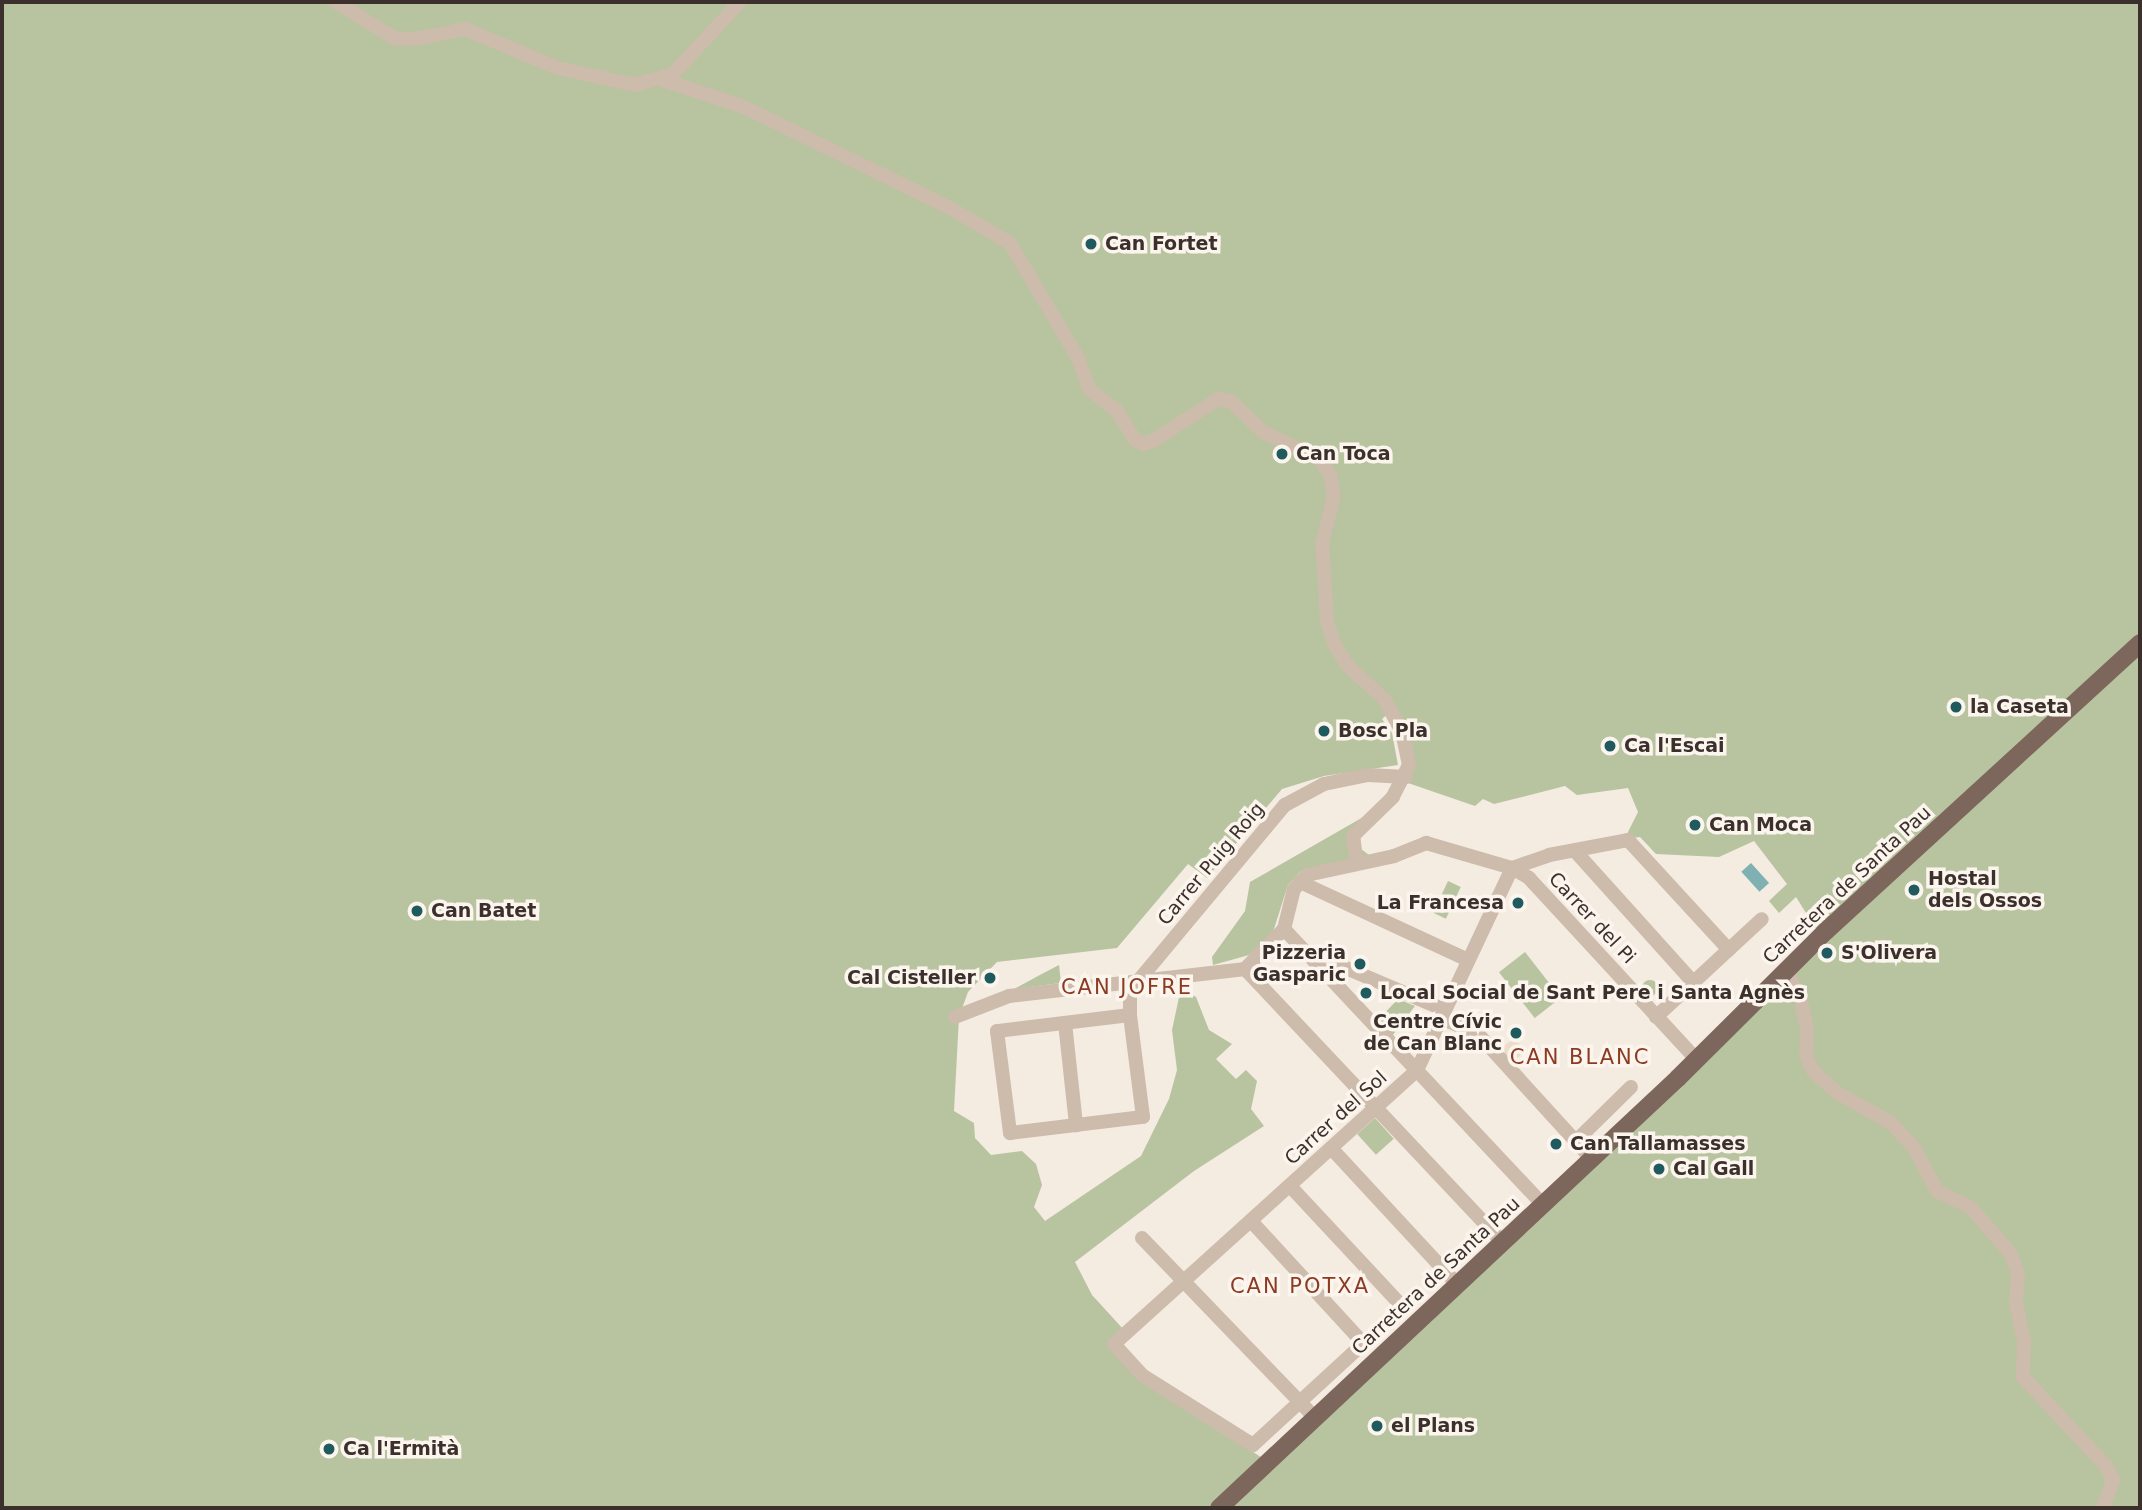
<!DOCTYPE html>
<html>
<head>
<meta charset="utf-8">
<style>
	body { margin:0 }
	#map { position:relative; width:2142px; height:1510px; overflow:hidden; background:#f4ebe1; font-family:"DejaVu Sans",sans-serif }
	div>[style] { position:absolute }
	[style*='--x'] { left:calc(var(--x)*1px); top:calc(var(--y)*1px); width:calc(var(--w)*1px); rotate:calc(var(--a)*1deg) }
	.green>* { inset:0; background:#b8c4a0; transform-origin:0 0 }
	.round { border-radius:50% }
	.plaza>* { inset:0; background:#ecdcc8 }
	.water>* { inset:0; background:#7fb0b2; transform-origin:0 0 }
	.minor>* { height:14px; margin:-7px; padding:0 7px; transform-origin:7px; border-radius:7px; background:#cdbbac }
	.major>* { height:18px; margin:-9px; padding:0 9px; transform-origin:9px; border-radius:9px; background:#7d675c }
	.dots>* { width:19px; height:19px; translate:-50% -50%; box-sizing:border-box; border:4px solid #fbf5ee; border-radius:50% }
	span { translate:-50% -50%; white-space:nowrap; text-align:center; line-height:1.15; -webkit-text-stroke:7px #fbf5ee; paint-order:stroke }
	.poi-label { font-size:19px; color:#3b302b; font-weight:700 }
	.left { translate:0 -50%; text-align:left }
	.right { translate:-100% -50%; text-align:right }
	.street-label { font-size:19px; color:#3b302b }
	.neighbourhood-label { font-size:21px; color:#8c3b22; letter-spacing:2px }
	.frame { position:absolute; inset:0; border:4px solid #3b302b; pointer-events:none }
</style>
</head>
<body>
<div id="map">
	<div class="green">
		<div style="clip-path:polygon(evenodd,2px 2px,2140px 2px,2140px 1508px,2px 1508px,2px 2px,1389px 713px,1406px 767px,1379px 808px,1250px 882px,1245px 911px,1212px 957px,1213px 965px,1249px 955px,1273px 932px,1288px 885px,1301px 871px,1369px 855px,1361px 849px,1360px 836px,1408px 783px,1475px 806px,1483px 799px,1494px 804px,1565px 786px,1577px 795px,1628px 788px,1638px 812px,1627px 834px,1632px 838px,1640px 837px,1656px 854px,1719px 857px,1754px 841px,1787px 884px,1769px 901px,1779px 913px,1796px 897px,1823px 940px,1268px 1462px,1128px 1367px,1114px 1340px,1124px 1330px,1092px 1295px,1075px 1262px,1194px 1171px,1264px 1126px,1251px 1109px,1257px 1081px,1246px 1070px,1236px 1079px,1216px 1059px,1232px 1044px,1209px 1030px,1196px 997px,1181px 988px,1172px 1030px,1177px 1070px,1169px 1099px,1141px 1156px,1045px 1221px,1034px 1207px,1042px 1185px,1036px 1164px,1022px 1151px,991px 1155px,975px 1138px,974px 1123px,954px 1111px,959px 1017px,968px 992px,997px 962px,1117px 948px,1188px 864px,1207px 878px,1282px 789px,1324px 776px,1398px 765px,1392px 733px,1382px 719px,1389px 713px)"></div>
		<div style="left:1448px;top:881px;width:14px;height:35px;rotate:25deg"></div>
		<div style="left:1525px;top:952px;width:58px;height:33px;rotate:52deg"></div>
		<div style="clip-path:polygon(1059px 965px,1061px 983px,1014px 989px,1038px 976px)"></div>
		<div class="round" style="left:1642px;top:980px;width:16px;height:16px"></div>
		<div style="clip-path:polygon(1398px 999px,1415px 1006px,1392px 1036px,1378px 1020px)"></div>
		<div style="left:1375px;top:1118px;width:28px;height:24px;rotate:48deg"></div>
	</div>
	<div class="plaza">
		<div class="round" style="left:1504px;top:1041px;width:18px;height:18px"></div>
	</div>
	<div class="water">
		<div style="left:1751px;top:863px;width:27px;height:13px;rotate:48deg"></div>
	</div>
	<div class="minor">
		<div style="--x:336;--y:2;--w:68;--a:31.8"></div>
		<div style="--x:394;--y:38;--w:21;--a:3"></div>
		<div style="--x:415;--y:39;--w:51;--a:-11.3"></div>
		<div style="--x:465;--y:29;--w:101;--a:22.8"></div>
		<div style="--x:558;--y:68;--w:79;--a:12.4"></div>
		<div style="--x:635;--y:85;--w:40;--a:-16"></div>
		<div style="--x:673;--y:74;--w:98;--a:-47.1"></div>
		<div style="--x:660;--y:79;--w:89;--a:18.4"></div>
		<div style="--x:744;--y:107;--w:229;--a:26.1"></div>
		<div style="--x:950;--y:208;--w:69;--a:30.3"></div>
		<div style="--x:1010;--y:243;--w:134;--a:59.4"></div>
		<div style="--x:1078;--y:358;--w:33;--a:70"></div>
		<div style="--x:1089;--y:389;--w:36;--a:38"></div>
		<div style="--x:1117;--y:411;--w:34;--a:58"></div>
		<div style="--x:1135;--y:440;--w:8;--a:30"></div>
		<div style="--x:1142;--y:444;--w:11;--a:-15"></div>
		<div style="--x:1153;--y:441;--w:77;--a:-32.9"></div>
		<div style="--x:1218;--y:399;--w:13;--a:9"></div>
		<div style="--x:1231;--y:401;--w:45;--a:44.1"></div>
		<div style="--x:1263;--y:432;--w:62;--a:25.7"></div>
		<div style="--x:1319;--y:459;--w:19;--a:54"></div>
		<div style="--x:1330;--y:474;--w:22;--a:80"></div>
		<div style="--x:1334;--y:496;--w:49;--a:104.3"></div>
		<div style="--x:1322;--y:543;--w:78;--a:86.3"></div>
		<div style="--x:1327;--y:621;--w:24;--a:73"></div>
		<div style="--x:1334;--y:644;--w:25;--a:58"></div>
		<div style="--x:1347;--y:665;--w:50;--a:42.6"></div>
		<div style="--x:1384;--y:699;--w:38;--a:61"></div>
		<div style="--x:1402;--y:732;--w:34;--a:78"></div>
		<div style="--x:1409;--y:765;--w:36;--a:117"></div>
		<div style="--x:1393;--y:797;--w:56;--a:135.7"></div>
		<div style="--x:1353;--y:836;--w:27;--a:82"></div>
		<div style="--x:1575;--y:851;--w:176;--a:48"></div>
		<div style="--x:1300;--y:882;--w:185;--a:24.9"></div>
		<div style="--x:1284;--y:929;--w:377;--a:46.8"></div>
		<div style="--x:1313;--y:954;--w:143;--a:23"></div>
		<div style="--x:1245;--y:969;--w:375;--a:46.7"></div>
		<div style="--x:1785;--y:970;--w:27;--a:59"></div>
		<div style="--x:1799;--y:993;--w:36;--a:77"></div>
		<div style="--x:1807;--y:1028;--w:28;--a:92"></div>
		<div style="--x:1806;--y:1056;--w:17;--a:65"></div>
		<div style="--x:1813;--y:1071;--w:31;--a:42"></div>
		<div style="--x:1836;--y:1092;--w:63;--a:29.4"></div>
		<div style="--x:1891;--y:1123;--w:35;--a:47"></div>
		<div style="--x:1915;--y:1149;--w:47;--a:62.4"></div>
		<div style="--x:1937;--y:1191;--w:37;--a:26"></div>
		<div style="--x:1970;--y:1207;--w:62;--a:48.9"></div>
		<div style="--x:2011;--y:1254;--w:21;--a:71"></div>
		<div style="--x:2018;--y:1274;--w:29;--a:94"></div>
		<div style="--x:2016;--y:1303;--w:40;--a:78"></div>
		<div style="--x:2024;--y:1342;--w:35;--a:92"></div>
		<div style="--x:2023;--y:1377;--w:122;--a:47"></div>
		<div style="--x:2106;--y:1466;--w:16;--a:63"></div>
		<div style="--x:2113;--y:1480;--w:30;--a:110"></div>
		<div style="--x:1130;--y:1015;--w:134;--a:173.1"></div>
		<div style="--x:997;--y:1031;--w:103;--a:82.7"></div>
		<div style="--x:1010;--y:1133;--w:134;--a:-6.9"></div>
		<div style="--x:1143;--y:1117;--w:103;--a:-97.3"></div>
		<div style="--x:1130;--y:1015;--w:21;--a:-90"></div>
		<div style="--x:1130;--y:994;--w:17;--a:-57"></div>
		<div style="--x:1139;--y:980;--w:228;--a:-50.2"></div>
		<div style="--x:1285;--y:805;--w:44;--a:-28.3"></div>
		<div style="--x:1324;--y:784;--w:45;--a:-11.6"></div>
		<div style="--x:1368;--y:775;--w:38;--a:3"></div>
		<div style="--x:955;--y:1017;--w:58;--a:-21.3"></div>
		<div style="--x:1009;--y:996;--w:238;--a:-6.5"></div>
		<div style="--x:1245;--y:969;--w:56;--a:-45.7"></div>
		<div style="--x:1284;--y:929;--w:41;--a:-76"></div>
		<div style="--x:1294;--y:889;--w:19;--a:-47"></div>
		<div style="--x:1307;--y:875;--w:89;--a:-12.3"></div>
		<div style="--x:1394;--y:856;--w:35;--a:-22"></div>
		<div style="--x:1426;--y:843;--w:90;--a:16.2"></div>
		<div style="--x:1512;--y:868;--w:39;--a:-19"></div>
		<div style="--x:1549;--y:855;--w:80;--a:-10.8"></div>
		<div style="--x:1628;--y:840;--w:149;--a:47.4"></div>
		<div style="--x:1656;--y:1017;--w:144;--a:-42.8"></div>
		<div style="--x:1441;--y:1018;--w:40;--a:23.4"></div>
		<div style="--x:1478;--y:1034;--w:168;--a:47.7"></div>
		<div style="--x:1065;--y:1023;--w:103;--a:83.8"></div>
		<div style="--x:1576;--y:1141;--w:77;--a:-44.5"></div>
		<div style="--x:1331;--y:1148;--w:185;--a:47.2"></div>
		<div style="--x:1290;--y:1186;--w:166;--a:47"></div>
		<div style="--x:1403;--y:1307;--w:204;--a:137.4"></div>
		<div style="--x:1253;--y:1445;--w:131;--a:-147.8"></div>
		<div style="--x:1142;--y:1375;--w:42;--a:-132.1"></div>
		<div style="--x:1114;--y:1344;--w:409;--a:-42.1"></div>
		<div style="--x:1417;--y:1070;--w:223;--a:-64.8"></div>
		<div style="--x:1512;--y:868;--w:20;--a:30"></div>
		<div style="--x:1529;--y:878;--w:248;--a:47.3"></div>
		<div style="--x:1251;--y:1221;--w:166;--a:47.4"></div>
		<div style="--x:1142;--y:1238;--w:250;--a:46.1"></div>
	</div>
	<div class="major">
		<div style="--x:1219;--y:1508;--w:629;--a:-43.13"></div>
		<div style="--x:1678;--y:1078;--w:209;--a:-44.8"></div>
		<div style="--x:1826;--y:931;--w:426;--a:-42.5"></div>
	</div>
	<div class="dots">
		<div style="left:1091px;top:244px;background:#1f5a5e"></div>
		<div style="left:1282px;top:454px;background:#1f5a5e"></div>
		<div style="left:1956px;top:707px;background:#1f5a5e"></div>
		<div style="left:1324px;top:731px;background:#1f5a5e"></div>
		<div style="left:1610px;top:746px;background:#1f5a5e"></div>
		<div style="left:1695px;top:825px;background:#1f5a5e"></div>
		<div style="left:1914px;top:890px;background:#1f5a5e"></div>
		<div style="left:1518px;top:903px;background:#1f5a5e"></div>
		<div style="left:417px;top:911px;background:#1f5a5e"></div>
		<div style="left:1827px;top:953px;background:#1f5a5e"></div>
		<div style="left:1360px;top:964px;background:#1f5a5e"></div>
		<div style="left:990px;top:978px;background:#1f5a5e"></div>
		<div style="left:1366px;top:993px;background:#1f5a5e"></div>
		<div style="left:1516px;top:1033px;background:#1f5a5e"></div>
		<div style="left:1556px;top:1144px;background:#1f5a5e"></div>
		<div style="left:1659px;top:1169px;background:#1f5a5e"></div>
		<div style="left:1377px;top:1426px;background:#1f5a5e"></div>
		<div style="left:329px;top:1449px;background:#1f5a5e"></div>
	</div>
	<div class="poi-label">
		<span class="left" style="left:1105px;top:244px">Can Fortet</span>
		<span class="left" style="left:1296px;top:454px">Can Toca</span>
		<span class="left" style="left:1970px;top:707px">la Caseta</span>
		<span class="left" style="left:1338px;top:731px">Bosc Pla</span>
		<span class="left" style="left:1624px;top:746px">Ca l'Escai</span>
		<span class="left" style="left:1709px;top:825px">Can Moca</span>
		<span class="left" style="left:1928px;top:890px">Hostal<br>dels Ossos</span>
		<span class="right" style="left:1504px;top:903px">La Francesa</span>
		<span class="left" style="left:431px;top:911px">Can Batet</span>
		<span class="right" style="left:1346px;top:964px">Pizzeria<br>Gasparic</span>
		<span class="left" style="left:1841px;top:953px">S'Olivera</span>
		<span class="right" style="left:976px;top:978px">Cal Cisteller</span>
		<span class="left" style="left:1380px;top:993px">Local Social de Sant Pere i Santa Agnès</span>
		<span class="right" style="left:1502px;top:1033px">Centre Cívic<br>de Can Blanc</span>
		<span class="left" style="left:1570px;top:1144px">Can Tallamasses</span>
		<span class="left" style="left:1673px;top:1169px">Cal Gall</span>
		<span class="left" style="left:1391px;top:1426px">el Plans</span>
		<span class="left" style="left:343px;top:1449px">Ca l'Ermità</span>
	</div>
	<div class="street-label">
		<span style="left:1211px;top:864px;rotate:-50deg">Carrer Puig Roig</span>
		<span style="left:1847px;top:885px;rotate:-43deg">Carretera de Santa Pau</span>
		<span style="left:1592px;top:918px;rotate:47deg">Carrer del Pi</span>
		<span style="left:1336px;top:1118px;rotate:-42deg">Carrer del Sol</span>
		<span style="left:1436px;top:1276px;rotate:-43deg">Carretera de Santa Pau</span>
	</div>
	<div class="neighbourhood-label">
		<span style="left:1127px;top:987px">CAN JOFRE</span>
		<span style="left:1580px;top:1057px">CAN BLANC</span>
		<span style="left:1300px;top:1286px">CAN POTXA</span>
	</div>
	<div class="frame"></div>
</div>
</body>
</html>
